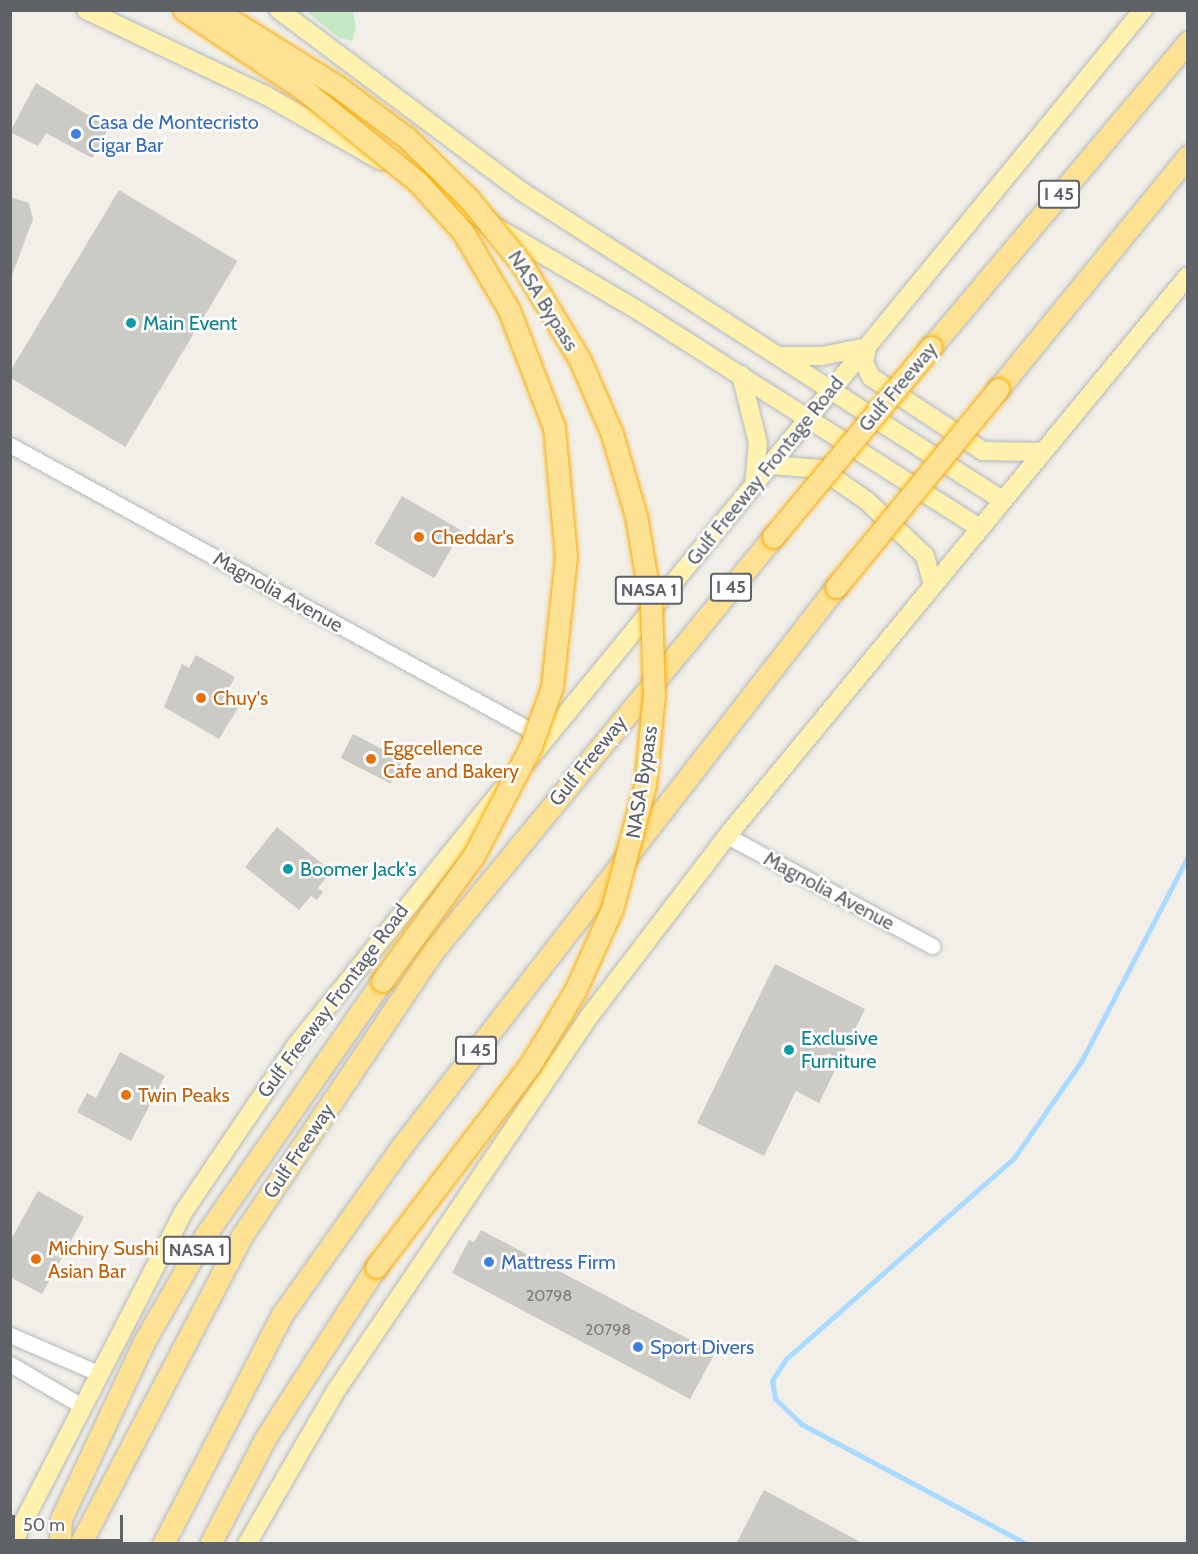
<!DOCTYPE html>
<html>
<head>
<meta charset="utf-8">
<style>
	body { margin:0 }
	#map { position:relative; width:1198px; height:1554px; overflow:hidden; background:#f1efe8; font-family:Cabin,sans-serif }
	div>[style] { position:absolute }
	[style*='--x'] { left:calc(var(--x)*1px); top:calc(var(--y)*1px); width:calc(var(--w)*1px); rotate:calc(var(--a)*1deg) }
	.green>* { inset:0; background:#c5e8c5 }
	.stream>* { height:4.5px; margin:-2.25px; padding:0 2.25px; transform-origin:2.25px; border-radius:2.25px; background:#aadaff }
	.building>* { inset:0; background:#cccac5; transform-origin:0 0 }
	.roads { filter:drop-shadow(0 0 2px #b5b8bc) drop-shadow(0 0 2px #b5b8bc) }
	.minor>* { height:15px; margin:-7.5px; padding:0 7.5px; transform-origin:7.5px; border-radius:7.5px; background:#fff }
	.major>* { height:18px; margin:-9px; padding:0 9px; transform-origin:9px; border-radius:9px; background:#fff2af }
	.highway>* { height:21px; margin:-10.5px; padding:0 10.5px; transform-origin:10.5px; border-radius:10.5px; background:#fde293 }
	.bridges { filter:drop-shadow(0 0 2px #f9ab00) drop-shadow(0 0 2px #f9ab00) }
	.highway-bridge>* { height:21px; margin:-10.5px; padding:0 10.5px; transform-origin:10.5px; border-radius:10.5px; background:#fde293 }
	.dots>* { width:16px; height:16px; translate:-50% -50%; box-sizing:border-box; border:3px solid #fff; border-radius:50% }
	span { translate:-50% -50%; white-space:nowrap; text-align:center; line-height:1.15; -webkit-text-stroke:5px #fff; paint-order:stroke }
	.number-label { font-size:16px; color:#7a7d7f }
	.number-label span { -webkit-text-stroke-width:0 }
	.shield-label span { padding:2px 4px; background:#fff; border:2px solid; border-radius:4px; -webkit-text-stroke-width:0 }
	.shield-label { font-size:18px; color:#5f6368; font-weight:700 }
	.shop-label { font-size:20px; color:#366cbe }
	.left { translate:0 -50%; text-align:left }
	.street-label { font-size:20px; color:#5f6368 }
	.culture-label { font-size:20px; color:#0d838f }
	.food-label { font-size:20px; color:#c56008 }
	.frame { position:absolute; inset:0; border:12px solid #5f6368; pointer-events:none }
	.scale { position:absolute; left:12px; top:1515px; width:111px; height:27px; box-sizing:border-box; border:3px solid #5f6368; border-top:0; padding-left:8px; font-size:18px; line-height:21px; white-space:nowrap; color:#5f6368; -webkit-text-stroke:4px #fff; paint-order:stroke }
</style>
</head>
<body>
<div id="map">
	<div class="green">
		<div style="clip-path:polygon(306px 11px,353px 11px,356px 28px,352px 41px,338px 37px)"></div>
	</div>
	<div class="stream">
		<div style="--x:1026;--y:1544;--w:254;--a:-152"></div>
		<div style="--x:802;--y:1425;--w:37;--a:-136"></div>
		<div style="--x:775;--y:1399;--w:18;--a:-99"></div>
		<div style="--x:772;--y:1381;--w:26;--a:-58"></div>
		<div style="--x:786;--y:1359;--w:304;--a:-41.4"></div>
		<div style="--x:1014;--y:1158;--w:119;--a:-55.2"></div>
		<div style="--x:1082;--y:1060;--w:230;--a:-62.5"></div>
	</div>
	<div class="building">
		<div style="clip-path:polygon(36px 83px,109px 128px,92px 158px,46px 133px,38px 146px,10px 132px)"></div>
		<div style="left:119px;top:190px;width:138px;height:217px;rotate:31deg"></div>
		<div style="clip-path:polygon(10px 197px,29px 203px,33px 219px,11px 278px)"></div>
		<div style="left:402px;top:496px;width:69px;height:55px;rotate:30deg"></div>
		<div style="clip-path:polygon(196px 655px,235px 677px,226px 694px,241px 703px,219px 739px,164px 707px,182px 664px,189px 668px)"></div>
		<div style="left:353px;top:734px;width:56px;height:27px;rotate:27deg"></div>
		<div style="clip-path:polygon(277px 827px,331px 871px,318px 888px,323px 892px,317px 900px,311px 896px,299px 910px,245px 867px)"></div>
		<div style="clip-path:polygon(775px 964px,865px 1009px,819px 1103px,796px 1091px,764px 1156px,697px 1123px)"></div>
		<div style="clip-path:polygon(120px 1052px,165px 1076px,131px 1141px,77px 1112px,87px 1093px,96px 1098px)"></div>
		<div style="clip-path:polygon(38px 1191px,84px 1217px,42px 1294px,10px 1277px,10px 1241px)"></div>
		<div style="clip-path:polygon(481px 1230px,715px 1353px,690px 1399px,452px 1273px,469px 1240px,474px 1242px)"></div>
		<div style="clip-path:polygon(764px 1490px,864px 1544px,736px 1544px)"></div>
	</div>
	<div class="roads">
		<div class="minor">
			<div style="--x:10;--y:445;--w:608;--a:28.72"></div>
			<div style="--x:727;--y:836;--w:233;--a:28.2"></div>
			<div style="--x:10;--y:1335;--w:98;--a:23.4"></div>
			<div style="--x:10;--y:1364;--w:83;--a:30.3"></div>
		</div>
		<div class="major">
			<div style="--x:86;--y:10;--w:198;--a:25.4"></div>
			<div style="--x:265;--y:95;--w:133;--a:29.6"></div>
			<div style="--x:279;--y:10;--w:302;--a:36.8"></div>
			<div style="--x:521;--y:191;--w:572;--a:32.72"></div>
			<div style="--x:426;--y:186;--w:247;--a:30.4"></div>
			<div style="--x:639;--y:311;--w:403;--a:32.5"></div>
			<div style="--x:867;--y:347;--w:15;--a:101"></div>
			<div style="--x:864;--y:362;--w:17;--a:65"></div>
			<div style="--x:871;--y:377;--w:134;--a:33.5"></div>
			<div style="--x:983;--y:451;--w:59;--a:1"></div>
			<div style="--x:779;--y:356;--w:43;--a:0"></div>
			<div style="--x:822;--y:356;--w:46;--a:-11.3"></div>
			<div style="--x:741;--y:375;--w:70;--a:76"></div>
			<div style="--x:758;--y:443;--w:42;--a:95.4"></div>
			<div style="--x:770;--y:465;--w:51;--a:4.5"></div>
			<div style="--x:821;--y:469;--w:56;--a:34.8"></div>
			<div style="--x:867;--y:501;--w:80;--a:43.5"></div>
			<div style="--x:925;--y:556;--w:30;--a:75"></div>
			<div style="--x:529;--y:759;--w:969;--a:-50.66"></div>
			<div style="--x:12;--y:1544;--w:375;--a:-62.7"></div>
			<div style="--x:184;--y:1211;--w:198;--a:-55.9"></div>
			<div style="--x:295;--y:1047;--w:329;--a:-51.2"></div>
			<div style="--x:247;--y:1544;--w:179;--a:-59.9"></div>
			<div style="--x:337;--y:1389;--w:448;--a:-55.9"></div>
			<div style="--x:588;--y:1018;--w:229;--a:-52.6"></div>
			<div style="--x:727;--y:836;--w:725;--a:-50.54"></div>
		</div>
		<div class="highway">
			<div style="--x:931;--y:347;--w:399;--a:-49.9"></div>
			<div style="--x:998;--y:389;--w:301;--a:-50.8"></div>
			<div style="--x:60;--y:1544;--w:25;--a:-88"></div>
			<div style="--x:61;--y:1519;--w:198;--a:-64.9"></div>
			<div style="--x:145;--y:1340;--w:122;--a:-60.1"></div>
			<div style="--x:206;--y:1234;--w:308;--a:-55.2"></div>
			<div style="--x:80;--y:1544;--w:347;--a:-62.3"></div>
			<div style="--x:241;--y:1237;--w:346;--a:-56.1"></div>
			<div style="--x:434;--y:950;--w:534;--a:-50.62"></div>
			<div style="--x:163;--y:1544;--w:257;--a:-62.6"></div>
			<div style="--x:281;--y:1316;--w:207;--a:-54.6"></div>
			<div style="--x:401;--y:1147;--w:709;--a:-52.16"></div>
			<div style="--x:210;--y:1544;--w:121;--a:-62.4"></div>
			<div style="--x:266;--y:1437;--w:202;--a:-57.1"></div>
		</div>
	</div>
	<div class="bridges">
		<div class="highway-bridge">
			<div style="--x:184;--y:10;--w:143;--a:33.6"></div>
			<div style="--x:303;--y:89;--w:148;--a:39"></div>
			<div style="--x:418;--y:182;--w:67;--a:48"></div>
			<div style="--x:463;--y:232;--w:91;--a:59.5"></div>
			<div style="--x:509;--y:310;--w:125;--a:69"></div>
			<div style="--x:554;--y:427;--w:130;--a:84.7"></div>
			<div style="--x:566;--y:556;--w:132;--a:96.1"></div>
			<div style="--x:552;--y:687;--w:63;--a:109.6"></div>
			<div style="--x:531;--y:746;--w:123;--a:117.6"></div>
			<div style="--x:474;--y:855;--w:156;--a:126.1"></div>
			<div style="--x:215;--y:10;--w:145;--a:32"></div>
			<div style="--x:338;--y:87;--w:86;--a:36.5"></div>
			<div style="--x:407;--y:138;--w:87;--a:44.5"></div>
			<div style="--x:469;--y:199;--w:82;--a:50.9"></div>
			<div style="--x:521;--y:263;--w:114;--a:58.7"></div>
			<div style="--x:580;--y:360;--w:81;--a:66.6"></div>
			<div style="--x:612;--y:434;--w:85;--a:73.7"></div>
			<div style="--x:636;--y:516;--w:90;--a:80.4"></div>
			<div style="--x:651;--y:605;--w:89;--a:88.1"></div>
			<div style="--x:654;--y:694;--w:91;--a:95.6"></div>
			<div style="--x:645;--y:785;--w:128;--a:104.9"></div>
			<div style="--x:612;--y:909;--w:90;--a:114.3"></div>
			<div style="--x:575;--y:991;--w:87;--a:121.3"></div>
			<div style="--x:530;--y:1065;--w:254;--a:127.3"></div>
			<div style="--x:773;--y:537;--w:247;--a:-50.3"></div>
			<div style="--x:836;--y:587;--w:256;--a:-50.7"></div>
		</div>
	</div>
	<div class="dots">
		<div style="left:76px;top:134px;background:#3f7fe0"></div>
		<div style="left:131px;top:323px;background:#0f9aa8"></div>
		<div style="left:419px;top:537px;background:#e8710a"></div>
		<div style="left:201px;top:698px;background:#e8710a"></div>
		<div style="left:371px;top:759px;background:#e8710a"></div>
		<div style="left:288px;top:869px;background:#0f9aa8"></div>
		<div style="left:789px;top:1050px;background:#0f9aa8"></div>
		<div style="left:126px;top:1095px;background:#e8710a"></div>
		<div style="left:36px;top:1259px;background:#e8710a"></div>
		<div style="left:489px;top:1262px;background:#3f7fe0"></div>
		<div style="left:638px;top:1347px;background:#3f7fe0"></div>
	</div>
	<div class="number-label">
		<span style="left:549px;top:1296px">20798</span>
		<span style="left:608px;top:1330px">20798</span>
	</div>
	<div class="shield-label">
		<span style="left:1059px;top:194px">I 45</span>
		<span style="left:731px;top:587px">I 45</span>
		<span style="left:649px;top:590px">NASA 1</span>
		<span style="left:476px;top:1050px">I 45</span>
		<span style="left:197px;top:1250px">NASA 1</span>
	</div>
	<div class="shop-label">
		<span class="left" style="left:88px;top:134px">Casa de Montecristo<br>Cigar Bar</span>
		<span class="left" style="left:501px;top:1262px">Mattress Firm</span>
		<span class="left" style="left:650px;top:1347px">Sport Divers</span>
	</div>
	<div class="street-label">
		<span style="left:543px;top:301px;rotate:58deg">NASA Bypass</span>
		<span style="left:898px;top:387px;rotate:-50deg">Gulf Freeway</span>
		<span style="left:765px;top:471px;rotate:-51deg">Gulf Freeway Frontage Road</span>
		<span style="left:278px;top:592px;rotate:29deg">Magnolia Avenue</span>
		<span style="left:588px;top:761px;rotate:-51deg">Gulf Freeway</span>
		<span style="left:642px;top:782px;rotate:-81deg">NASA Bypass</span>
		<span style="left:829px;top:891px;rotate:28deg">Magnolia Avenue</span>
		<span style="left:333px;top:1001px;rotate:-53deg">Gulf Freeway Frontage Road</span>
		<span style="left:299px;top:1151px;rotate:-56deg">Gulf Freeway</span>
	</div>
	<div class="culture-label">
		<span class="left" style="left:143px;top:323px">Main Event</span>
		<span class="left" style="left:300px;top:869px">Boomer Jack's</span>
		<span class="left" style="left:801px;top:1050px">Exclusive<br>Furniture</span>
	</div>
	<div class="food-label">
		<span class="left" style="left:431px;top:537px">Cheddar's</span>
		<span class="left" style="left:213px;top:698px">Chuy's</span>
		<span class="left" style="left:383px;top:760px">Eggcellence<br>Cafe and Bakery</span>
		<span class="left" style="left:138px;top:1095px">Twin Peaks</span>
		<span class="left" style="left:48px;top:1260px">Michiry Sushi<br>Asian Bar</span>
	</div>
	<div class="frame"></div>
	<div class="scale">50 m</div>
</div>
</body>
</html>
